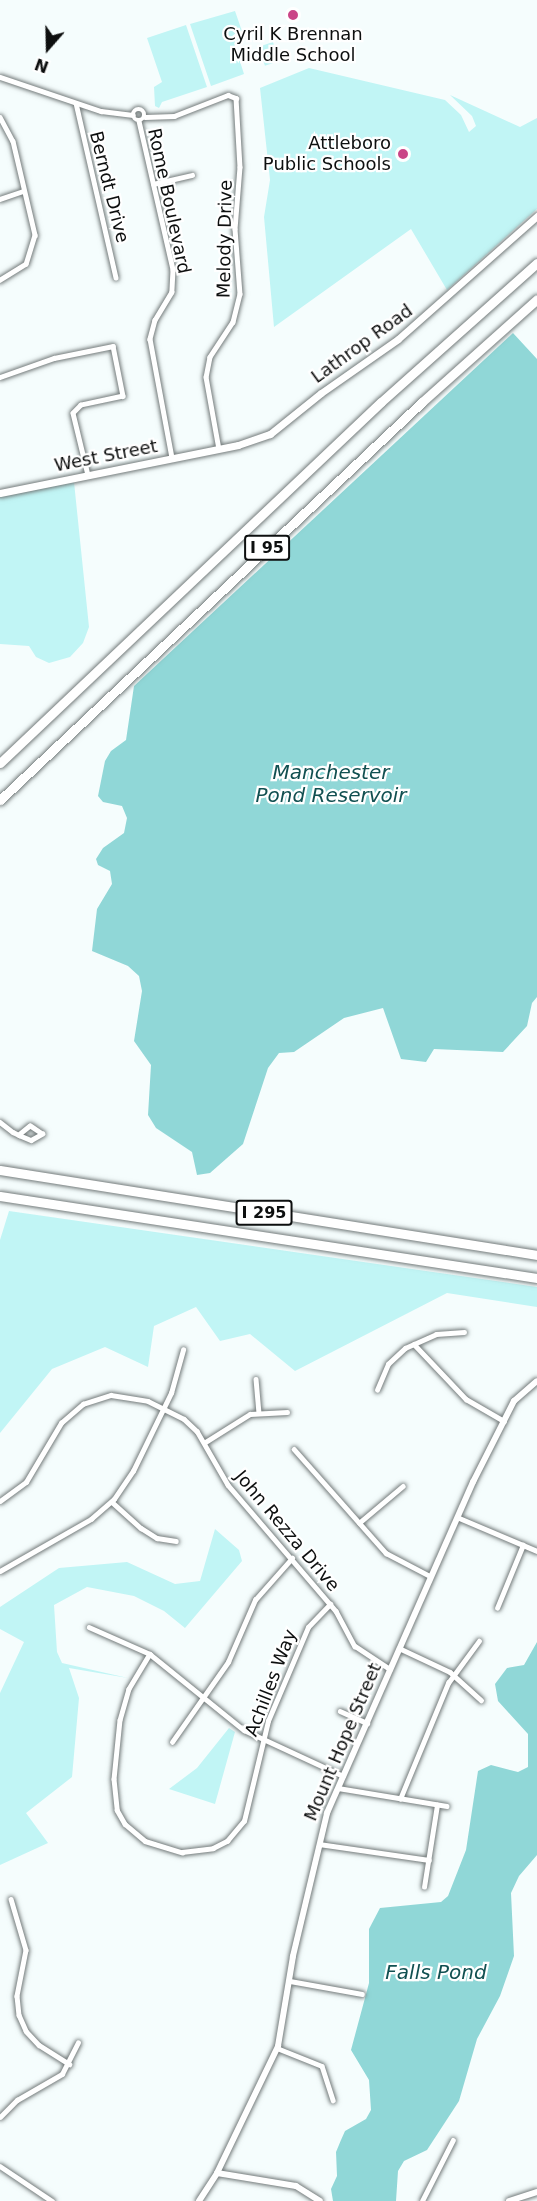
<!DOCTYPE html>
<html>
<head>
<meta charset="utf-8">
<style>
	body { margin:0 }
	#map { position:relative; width:537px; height:2201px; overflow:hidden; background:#f5fdfd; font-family:"DejaVu Sans",sans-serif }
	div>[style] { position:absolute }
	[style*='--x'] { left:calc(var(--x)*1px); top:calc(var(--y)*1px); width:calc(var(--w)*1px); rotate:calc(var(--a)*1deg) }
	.green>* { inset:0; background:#c1f5f5; transform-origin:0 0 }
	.water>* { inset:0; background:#90d7d7 }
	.roads { filter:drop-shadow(0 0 2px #747b7b) drop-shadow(0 0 2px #747b7b) }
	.minor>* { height:4.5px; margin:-2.25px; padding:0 2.25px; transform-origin:2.25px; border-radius:2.25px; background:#fff }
	.minor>.ring { margin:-2.25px; padding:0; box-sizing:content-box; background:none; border:4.5px solid #fff; border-radius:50% }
	.tertiary>* { height:6px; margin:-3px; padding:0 3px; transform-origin:3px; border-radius:3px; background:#fff }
	.secondary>* { height:7px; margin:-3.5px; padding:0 3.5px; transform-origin:3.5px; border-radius:3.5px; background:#fff }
	.motorway>* { height:9px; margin:-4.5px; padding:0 4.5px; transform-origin:4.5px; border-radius:4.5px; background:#fff }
	.dots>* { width:16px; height:16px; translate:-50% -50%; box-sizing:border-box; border:3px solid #fff; border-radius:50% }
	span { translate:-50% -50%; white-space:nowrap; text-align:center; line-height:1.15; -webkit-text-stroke:4.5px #fff; paint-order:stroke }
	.shield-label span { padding:2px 4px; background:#fff; border:2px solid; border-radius:4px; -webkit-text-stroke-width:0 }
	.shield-label { font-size:16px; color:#0d0f0f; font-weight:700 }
	.poi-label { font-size:18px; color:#0d0f0f }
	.right { translate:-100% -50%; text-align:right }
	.street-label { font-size:18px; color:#0d0f0f }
	.water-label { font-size:20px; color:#115051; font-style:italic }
	.north { position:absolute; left:18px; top:18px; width:60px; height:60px; -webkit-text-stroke:4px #fff; paint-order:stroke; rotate:200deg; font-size:16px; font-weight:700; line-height:24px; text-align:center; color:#0d0f0f }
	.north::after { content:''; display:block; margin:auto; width:21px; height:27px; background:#0d0f0f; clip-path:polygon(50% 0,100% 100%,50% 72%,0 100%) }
</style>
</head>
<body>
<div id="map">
	<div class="green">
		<div style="clip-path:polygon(235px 11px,244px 37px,234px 43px,244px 74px,211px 86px,190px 24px)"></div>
		<div style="clip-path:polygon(186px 25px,207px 87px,162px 102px,159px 108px,155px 106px,154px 87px,162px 82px,147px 38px)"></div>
		<div style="left:273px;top:42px;width:20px;height:15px;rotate:72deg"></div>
		<div style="clip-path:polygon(309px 68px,445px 100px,461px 115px,469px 132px,476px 126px,472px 116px,450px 95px,520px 127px,537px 118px,537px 209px,447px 290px,411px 229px,274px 327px,264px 217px,270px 180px,260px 88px)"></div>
		<div style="clip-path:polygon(74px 482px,89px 627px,83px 643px,70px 657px,49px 663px,36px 657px,29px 646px,0 644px,0 496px)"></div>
		<div style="clip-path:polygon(9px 1211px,537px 1287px,537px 1307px,447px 1293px,295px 1371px,250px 1334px,220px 1341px,196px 1307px,154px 1326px,148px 1367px,105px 1347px,52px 1369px,0 1433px,0 1240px)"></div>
		<div style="clip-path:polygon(215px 1529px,239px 1550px,242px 1561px,185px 1628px,164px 1611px,134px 1596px,87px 1587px,54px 1605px,57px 1652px,62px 1663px,128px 1678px,69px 1668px,79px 1698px,72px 1777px,26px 1813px,48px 1843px,0 1865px,0 1693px,24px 1642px,0 1629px,0 1607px,59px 1568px,127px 1562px,175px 1584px,200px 1581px)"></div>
		<div style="clip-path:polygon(229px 1728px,235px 1732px,215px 1804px,169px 1789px,197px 1768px)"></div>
	</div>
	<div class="water">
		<div style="clip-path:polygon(513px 333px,537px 359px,537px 997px,532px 1003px,527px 1026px,503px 1052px,434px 1049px,426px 1062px,401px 1059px,383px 1008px,344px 1018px,294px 1052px,279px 1053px,268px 1068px,243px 1144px,210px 1173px,197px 1175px,192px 1152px,156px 1128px,148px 1115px,151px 1065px,134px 1041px,142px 991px,139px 976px,128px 966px,92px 951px,97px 909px,112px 884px,110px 871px,98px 865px,96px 859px,103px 848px,124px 833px,127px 818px,122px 806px,103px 802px,98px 796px,105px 761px,111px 751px,126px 740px,134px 686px)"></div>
		<div style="clip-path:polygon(537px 1642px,537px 1855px,519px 1876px,511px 1893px,514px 1956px,500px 1996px,477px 2039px,459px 2101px,427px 2150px,404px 2161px,398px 2171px,396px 2201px,333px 2201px,331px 2189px,337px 2176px,336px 2152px,341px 2140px,345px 2131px,366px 2119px,371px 2110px,369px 2080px,351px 2050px,369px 1983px,369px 1929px,380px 1908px,441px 1902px,448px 1896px,466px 1850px,478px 1771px,491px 1765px,518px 1772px,528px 1767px,528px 1734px,498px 1701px,495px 1684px,507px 1668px,524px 1665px)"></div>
	</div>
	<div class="roads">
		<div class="minor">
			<div style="--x:0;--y:77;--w:107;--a:18.6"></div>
			<div style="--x:101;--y:111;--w:32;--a:7"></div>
			<div style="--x:76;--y:103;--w:179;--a:77.1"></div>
			<div class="ring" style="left:133px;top:109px;width:7.5px;height:7.5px"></div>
			<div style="--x:0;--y:117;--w:27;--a:62"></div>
			<div style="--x:13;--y:141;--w:97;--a:76.8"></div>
			<div style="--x:35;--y:235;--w:30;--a:107"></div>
			<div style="--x:26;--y:264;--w:31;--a:148"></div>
			<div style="--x:145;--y:117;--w:29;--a:-2"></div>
			<div style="--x:174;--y:116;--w:58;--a:-21.3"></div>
			<div style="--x:228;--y:95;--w:9;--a:21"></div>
			<div style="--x:236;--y:98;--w:69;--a:86.7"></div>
			<div style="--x:240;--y:167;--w:62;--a:94.6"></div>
			<div style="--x:235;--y:229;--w:65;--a:85.6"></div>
			<div style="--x:240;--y:294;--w:29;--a:104"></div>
			<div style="--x:233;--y:322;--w:42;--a:123.3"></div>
			<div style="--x:210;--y:357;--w:20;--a:101"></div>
			<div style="--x:206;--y:377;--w:73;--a:79.8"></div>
			<div style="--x:139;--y:121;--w:153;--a:77.1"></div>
			<div style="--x:173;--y:270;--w:22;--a:93"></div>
			<div style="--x:172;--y:292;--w:33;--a:121"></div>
			<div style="--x:155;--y:320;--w:20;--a:105"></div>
			<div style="--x:150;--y:339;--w:121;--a:79.5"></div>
			<div style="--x:153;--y:184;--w:40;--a:-13"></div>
			<div style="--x:0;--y:199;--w:24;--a:-19"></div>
			<div style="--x:0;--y:377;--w:57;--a:-19.4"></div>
			<div style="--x:54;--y:358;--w:60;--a:-11.5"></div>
			<div style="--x:113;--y:346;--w:51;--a:78.7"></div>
			<div style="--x:123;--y:396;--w:43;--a:167.9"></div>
			<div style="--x:81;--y:405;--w:11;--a:135"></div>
			<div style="--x:73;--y:413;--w:64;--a:76.4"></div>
			<div style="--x:0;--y:1122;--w:16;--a:38"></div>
			<div style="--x:13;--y:1132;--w:7;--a:27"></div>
			<div style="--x:19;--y:1135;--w:13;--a:23"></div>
			<div style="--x:31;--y:1140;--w:13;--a:-29"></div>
			<div style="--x:42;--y:1134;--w:14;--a:-146"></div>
			<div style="--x:30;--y:1126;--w:14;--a:141"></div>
			<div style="--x:414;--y:1344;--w:76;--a:46.6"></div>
			<div style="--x:466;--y:1399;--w:44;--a:30.1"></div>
			<div style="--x:256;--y:1379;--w:33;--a:85"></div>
			<div style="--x:377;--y:1390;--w:28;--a:-67"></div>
			<div style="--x:388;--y:1364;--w:23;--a:-43"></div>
			<div style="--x:405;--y:1348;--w:34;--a:-24"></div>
			<div style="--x:436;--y:1334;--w:28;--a:-4"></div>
			<div style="--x:204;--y:1443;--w:54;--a:-32.2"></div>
			<div style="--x:250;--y:1414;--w:37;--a:-3"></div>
			<div style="--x:294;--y:1449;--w:139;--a:48.5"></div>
			<div style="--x:386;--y:1553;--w:50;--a:27.6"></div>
			<div style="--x:0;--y:1501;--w:32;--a:-36"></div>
			<div style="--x:26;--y:1482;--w:69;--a:-59.3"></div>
			<div style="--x:61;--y:1423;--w:29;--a:-41"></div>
			<div style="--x:83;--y:1404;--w:29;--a:-18"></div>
			<div style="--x:111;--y:1395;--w:37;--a:9"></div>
			<div style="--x:148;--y:1401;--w:40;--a:26.6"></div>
			<div style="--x:184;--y:1419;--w:18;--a:43"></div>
			<div style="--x:197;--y:1431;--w:62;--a:60.1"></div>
			<div style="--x:228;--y:1485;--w:166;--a:49.4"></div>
			<div style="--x:336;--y:1611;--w:40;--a:62"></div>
			<div style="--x:355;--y:1646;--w:42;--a:33.3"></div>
			<div style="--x:112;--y:1502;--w:39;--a:42"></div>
			<div style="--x:141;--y:1528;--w:19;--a:32"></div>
			<div style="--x:157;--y:1538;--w:19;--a:9"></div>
			<div style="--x:457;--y:1517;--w:87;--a:23"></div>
			<div style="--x:359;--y:1523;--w:57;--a:-40.1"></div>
			<div style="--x:0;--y:1571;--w:105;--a:-29.7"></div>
			<div style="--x:91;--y:1519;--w:30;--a:-41"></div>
			<div style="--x:114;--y:1499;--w:34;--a:-56"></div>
			<div style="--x:133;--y:1471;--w:87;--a:-64"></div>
			<div style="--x:171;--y:1393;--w:45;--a:-74.4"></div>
			<div style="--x:497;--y:1608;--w:68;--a:-67.6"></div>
			<div style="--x:89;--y:1627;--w:67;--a:23.9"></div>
			<div style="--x:150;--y:1654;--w:121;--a:39"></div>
			<div style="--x:244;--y:1730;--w:109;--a:24.9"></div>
			<div style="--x:399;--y:1648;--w:56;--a:25.2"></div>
			<div style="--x:450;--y:1672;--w:42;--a:42.1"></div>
			<div style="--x:150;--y:1654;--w:41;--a:121"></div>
			<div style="--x:129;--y:1689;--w:32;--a:106"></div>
			<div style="--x:120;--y:1720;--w:59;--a:95.8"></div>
			<div style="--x:114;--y:1779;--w:31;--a:84"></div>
			<div style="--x:117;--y:1810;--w:16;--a:60"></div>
			<div style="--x:125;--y:1824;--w:26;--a:40"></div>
			<div style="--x:145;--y:1841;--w:39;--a:17"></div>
			<div style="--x:182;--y:1852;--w:31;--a:-7"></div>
			<div style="--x:213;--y:1848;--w:16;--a:-27"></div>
			<div style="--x:227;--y:1841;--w:26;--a:-50"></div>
			<div style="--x:244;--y:1821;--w:103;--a:-76.5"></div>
			<div style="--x:268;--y:1721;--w:102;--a:-66.9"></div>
			<div style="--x:308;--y:1627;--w:32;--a:-46"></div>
			<div style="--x:340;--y:1711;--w:30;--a:24"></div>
			<div style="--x:172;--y:1742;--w:98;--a:-55"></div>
			<div style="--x:228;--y:1662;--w:68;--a:-66.5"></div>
			<div style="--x:255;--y:1600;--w:56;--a:-48.6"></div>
			<div style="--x:338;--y:1788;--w:110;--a:9.4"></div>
			<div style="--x:400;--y:1799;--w:126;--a:-67.5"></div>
			<div style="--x:448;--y:1683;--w:52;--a:-53.6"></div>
			<div style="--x:319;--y:1844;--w:111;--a:8.3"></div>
			<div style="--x:424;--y:1887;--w:83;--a:-81"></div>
			<div style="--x:11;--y:1899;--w:53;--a:73.6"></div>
			<div style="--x:26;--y:1950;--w:47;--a:101.1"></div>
			<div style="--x:17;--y:1996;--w:19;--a:84"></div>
			<div style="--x:19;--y:2015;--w:17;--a:66"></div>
			<div style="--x:26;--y:2031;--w:19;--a:47"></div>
			<div style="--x:39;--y:2045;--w:36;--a:32"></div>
			<div style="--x:290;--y:1981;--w:73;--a:10.2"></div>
			<div style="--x:277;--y:2048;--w:48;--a:21.8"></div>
			<div style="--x:322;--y:2066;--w:36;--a:72"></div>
			<div style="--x:0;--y:2117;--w:24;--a:-45"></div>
			<div style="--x:17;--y:2100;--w:52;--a:-30"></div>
			<div style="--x:62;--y:2074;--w:35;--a:-63"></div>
			<div style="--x:0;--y:2166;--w:63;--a:33.9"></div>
			<div style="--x:422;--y:2201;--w:68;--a:-63.1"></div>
		</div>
		<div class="tertiary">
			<div style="--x:217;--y:2173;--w:80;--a:9.3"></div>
			<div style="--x:296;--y:2186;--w:28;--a:32"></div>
			<div style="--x:199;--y:2201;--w:33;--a:-57"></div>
			<div style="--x:217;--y:2173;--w:141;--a:-64.3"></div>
			<div style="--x:278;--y:2046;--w:91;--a:-80.5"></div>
			<div style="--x:293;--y:1956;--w:147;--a:-76.6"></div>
			<div style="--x:327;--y:1813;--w:362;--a:-66.2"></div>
			<div style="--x:473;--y:1482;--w:91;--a:-63.2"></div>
			<div style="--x:514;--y:1401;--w:30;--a:-41"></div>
			<div style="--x:509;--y:2201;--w:29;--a:-18"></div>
		</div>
		<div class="secondary">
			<div style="--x:0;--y:493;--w:243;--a:-11.4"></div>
			<div style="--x:238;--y:445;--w:34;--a:-19"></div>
			<div style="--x:270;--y:434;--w:65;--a:-38.8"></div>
			<div style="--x:321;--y:393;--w:94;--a:-35"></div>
			<div style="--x:398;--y:339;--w:186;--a:-41.5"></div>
		</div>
		<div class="motorway">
			<div style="--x:0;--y:763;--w:525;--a:-43.46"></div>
			<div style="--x:381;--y:402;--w:209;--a:-41.7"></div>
			<div style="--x:0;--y:800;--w:580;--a:-43.32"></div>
			<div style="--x:422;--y:402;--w:154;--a:-41.8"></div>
			<div style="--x:0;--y:1170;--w:544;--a:8.99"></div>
			<div style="--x:0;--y:1196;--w:543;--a:8.68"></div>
		</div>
	</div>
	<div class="dots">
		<div style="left:293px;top:15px;background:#ca4587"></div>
		<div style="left:403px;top:154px;background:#ca4587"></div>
	</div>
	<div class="shield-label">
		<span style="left:267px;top:548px">I 95</span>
		<span style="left:264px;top:1213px">I 295</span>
	</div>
	<div class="poi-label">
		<span style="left:293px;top:45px">Cyril K Brennan<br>Middle School</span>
		<span class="right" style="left:391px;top:154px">Attleboro<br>Public Schools</span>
	</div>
	<div class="street-label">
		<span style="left:109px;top:187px;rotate:76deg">Berndt Drive</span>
		<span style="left:169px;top:201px;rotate:78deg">Rome Boulevard</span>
		<span style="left:225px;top:239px;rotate:-89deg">Melody Drive</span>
		<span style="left:362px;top:344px;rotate:-36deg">Lathrop Road</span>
		<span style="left:106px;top:456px;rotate:-11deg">West Street</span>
		<span style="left:287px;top:1531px;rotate:50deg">John Rezza Drive</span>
		<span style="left:271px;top:1683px;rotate:-69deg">Achilles Way</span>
		<span style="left:343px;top:1742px;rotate:-67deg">Mount Hope Street</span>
	</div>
	<div class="water-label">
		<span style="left:331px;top:784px">Manchester<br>Pond Reservoir</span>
		<span style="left:436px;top:1972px">Falls Pond</span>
	</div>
	<div class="north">N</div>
</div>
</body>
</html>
